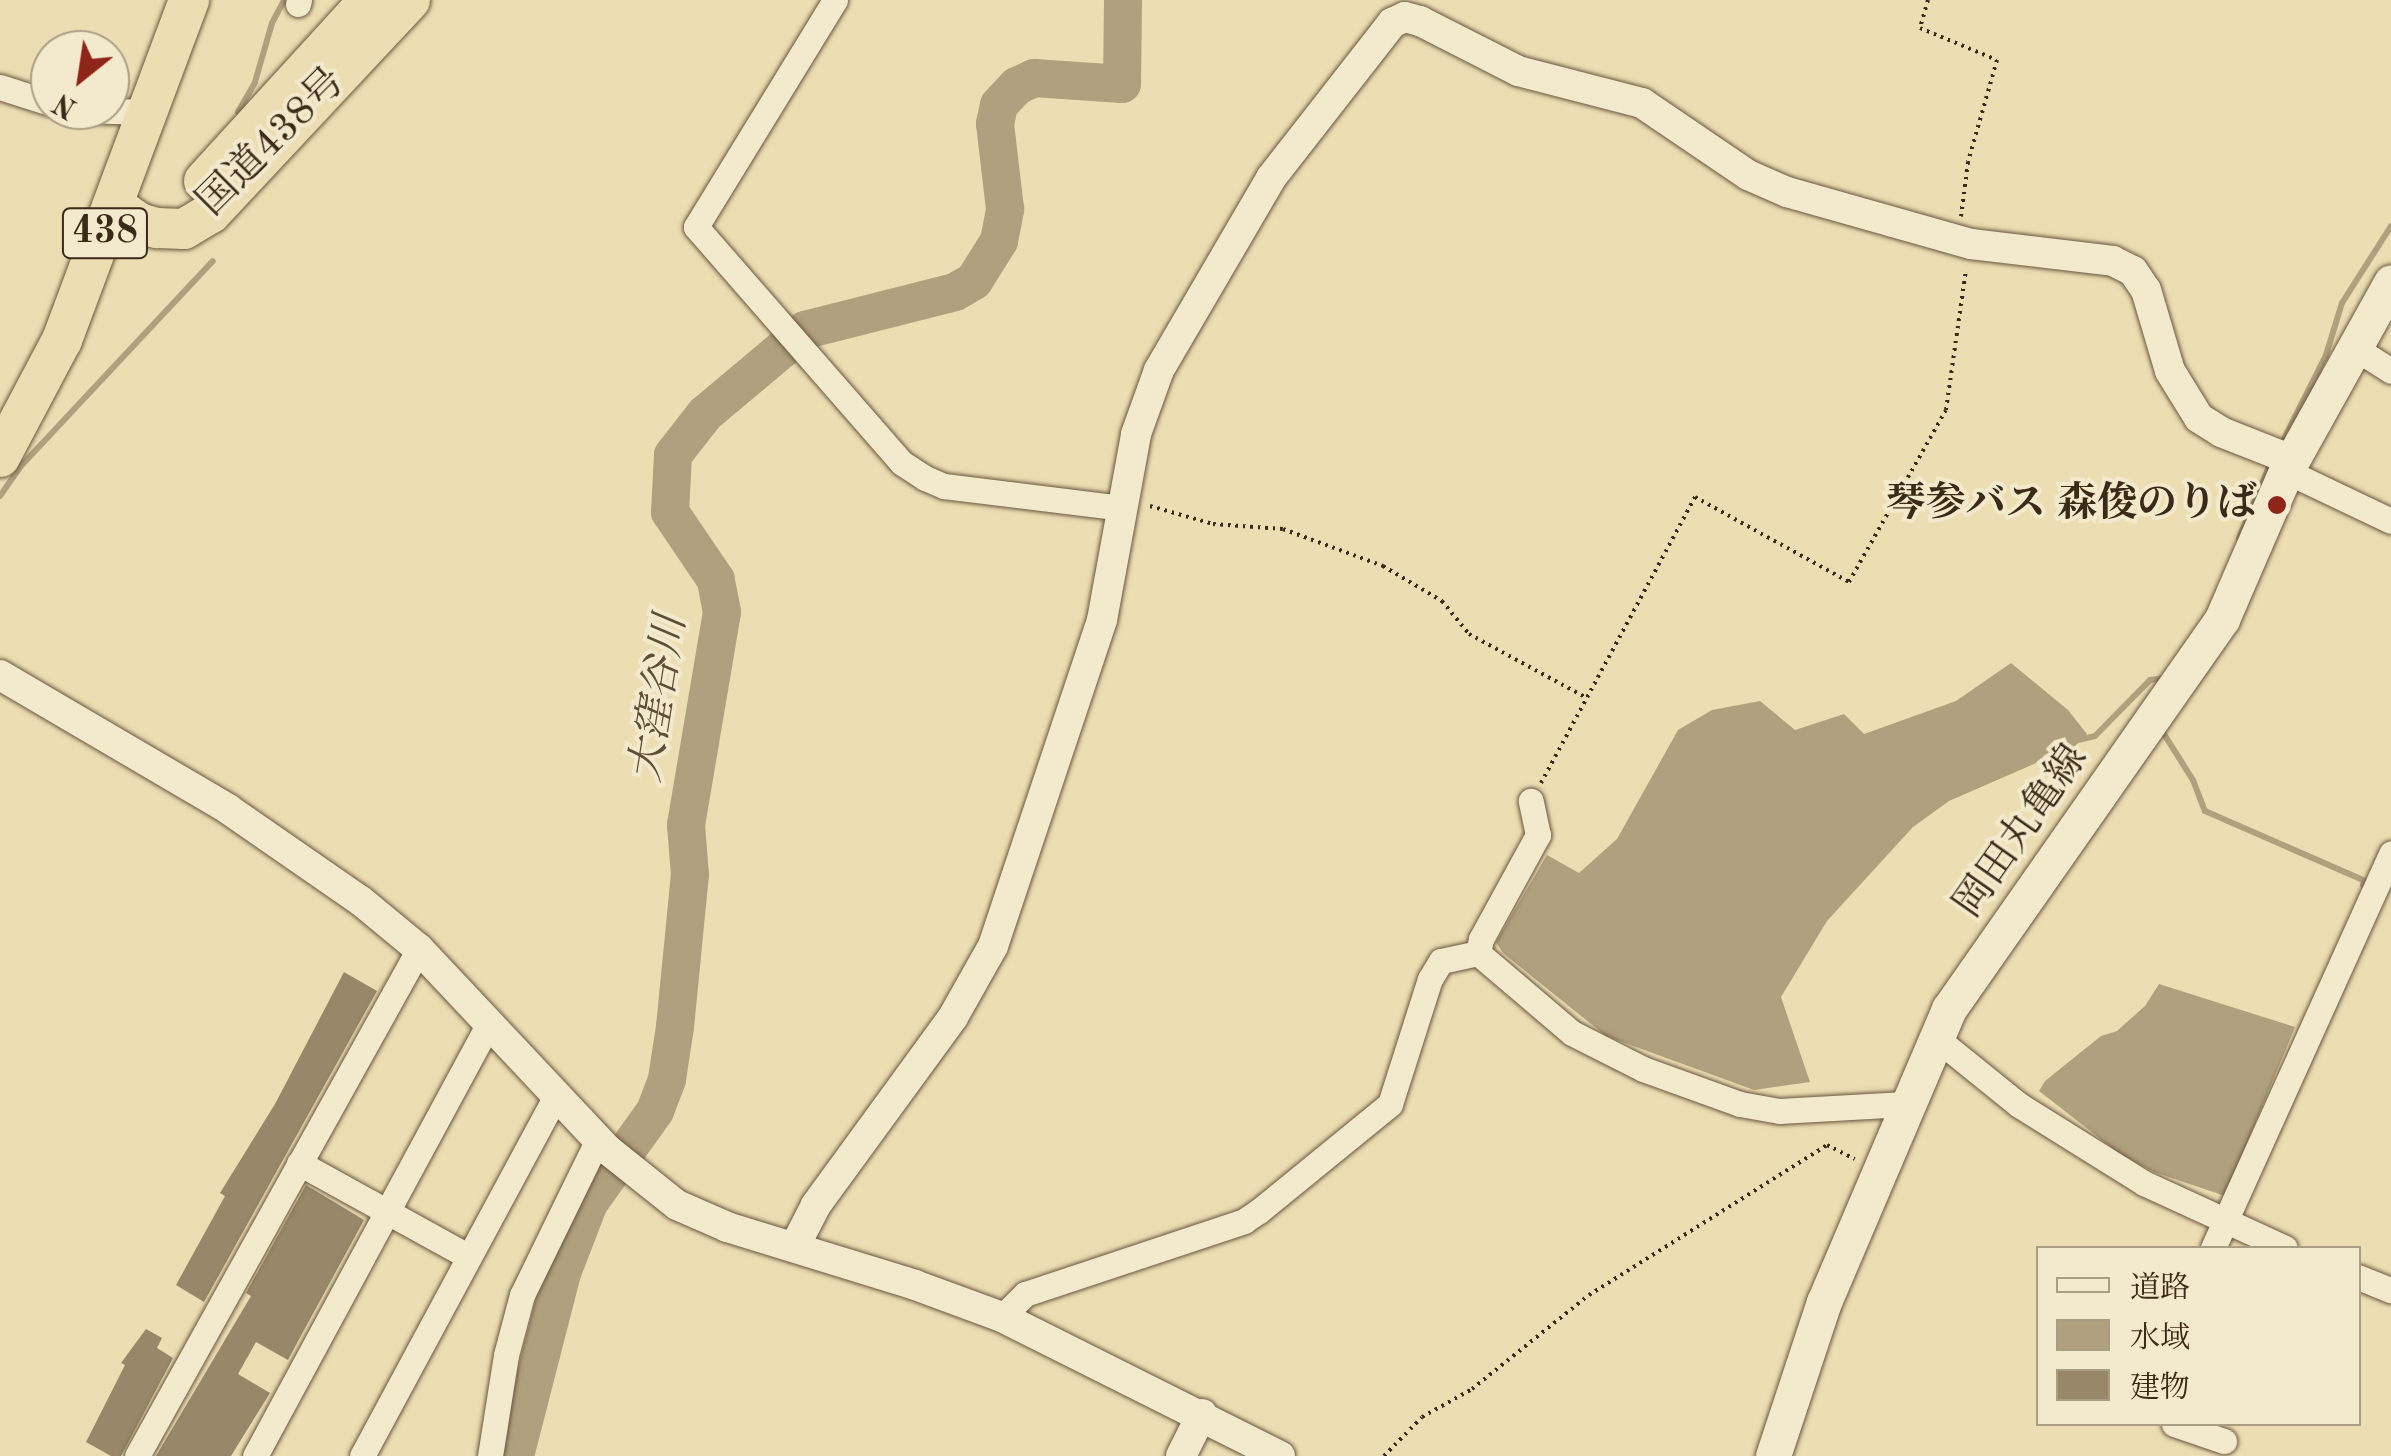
<!DOCTYPE html>
<meta charset="utf-8">
<style>
body{margin:0}
#map{position:relative;width:2391px;height:1456px;overflow:hidden;background:#edddb2;font-family:"Old Standard TT","Noto Serif JP",serif}
div>[style]{position:absolute}
.water>*{inset:0;background:#b1a07e}
.stream>*{height:6px;margin:-3px;padding:0 3px;transform-origin:3px;border-radius:3px;background:#b1a07e}
.river>*{height:38px;margin:-19px;padding:0 19px;transform-origin:19px;border-radius:19px;background:#b1a07e}
.building>*{inset:0;background:#988768}
.path>*{height:4px;margin-top:-2px;transform-origin:0;background:repeating-linear-gradient(90deg,#3c2a18 0 2.5px,transparent 0 7.5px)}
.roads{filter:drop-shadow(0 0 2px #68573e) drop-shadow(0 0 2px #68573e)}
.minor>*{height:25px;margin:-12.5px;padding:0 12.5px;transform-origin:12.5px;border-radius:12.5px;background:#f3e9cd}
.tertiary>*{height:30px;margin:-15px;padding:0 15px;transform-origin:15px;border-radius:15px;background:#f3e9cd}
.secondary>*{height:35px;margin:-17.5px;padding:0 17.5px;transform-origin:17.5px;border-radius:17.5px;background:#f3e9cd}
.trunk>*{height:40px;margin:-20px;padding:0 20px;transform-origin:20px;border-radius:20px;background:#edddb2}
.dots>*{width:28px;height:28px;translate:-50% -50%;box-sizing:border-box;border:5px solid #f3e9cd;border-radius:50%}
span{translate:-50% -50%;white-space:nowrap;text-align:center;line-height:1.15;-webkit-text-stroke:8px #f3e9cd;paint-order:stroke}
.shield-label span{padding:2px 8px;background:#f3e9cd;border:2px solid;border-radius:8px;-webkit-text-stroke-width:0}
.shield-label{font-size:38px;color:#3c2a18;font-weight:700}
.street-label{font-size:40px;color:#3c2a18}
.poi-label{font-size:40px;color:#3c2a18;font-weight:700}
.right{translate:-100% -50%;text-align:right}
.water-label{font-size:42px;color:#5f4d37;font-style:italic}
.legend{position:absolute;left:2036px;top:1246px;width:325px;height:180px;box-sizing:border-box;background:#f3e9cd;border:2px solid #aa9d85;margin:0;padding:12px 18px;list-style:none;font-size:30px;color:#3c2a18}
.legend li{display:flex;align-items:center;gap:20px;height:50px}
.legend b{width:50px;border:2px solid #aa9d85}
.north{position:absolute;left:30px;top:30px;width:100px;height:100px;box-sizing:border-box;background:#f3e9cd;border:2px solid #aa9d85;border-radius:50%;rotate:210deg;font-size:28px;font-weight:700;line-height:40px;text-align:center;color:#3c2a18}
.north::after{content:'';display:block;margin:auto;width:35px;height:45px;background:#8f2418;clip-path:polygon(50% 0,100% 100%,50% 72%,0 100%)}
</style>
<div id="map">
<div class="water">
<div style="clip-path:polygon(2011px 663px,2068px 710px,2087px 734px,2075px 746px,1949px 801px,1913px 827px,1827px 921px,1781px 997px,1810px 1082px,1754px 1090px,1606px 1036px,1503px 953px,1496px 942px,1547px 855px,1579px 873px,1617px 839px,1678px 730px,1712px 710px,1760px 701px,1795px 730px,1844px 714px,1864px 734px,1956px 701px)"></div>
<div style="clip-path:polygon(2159px 984px,2295px 1027px,2225px 1196px,2154px 1172px,2120px 1154px,2039px 1091px,2045px 1081px,2101px 1036px,2117px 1031px,2145px 1006px)"></div>
</div>
<div class="stream">
<div style="left:238px;top:112px;width:34px;rotate:-60deg"></div>
<div style="left:255px;top:82px;width:61px;rotate:-73.9deg"></div>
<div style="left:272px;top:23px;width:26px;rotate:-62deg"></div>
<div style="left:2282px;top:443px;width:98px;rotate:-63.4deg"></div>
<div style="left:2326px;top:355px;width:54px;rotate:-72.9deg"></div>
<div style="left:2342px;top:303px;width:91px;rotate:-57.5deg"></div>
<div style="left:0;top:496px;width:35px;rotate:-55deg"></div>
<div style="left:20px;top:467px;width:282px;rotate:-46.9deg"></div>
<div style="left:2239px;top:538px;width:77px;rotate:-67.1deg"></div>
<div style="left:2162px;top:731px;width:58px;rotate:57.7deg"></div>
<div style="left:2193px;top:780px;width:33px;rotate:69deg"></div>
<div style="left:2205px;top:811px;width:175px;rotate:23.6deg"></div>
<div style="left:2365px;top:881px;width:4px;rotate:117deg"></div>
<div style="left:2078px;top:740px;width:17px;rotate:-13deg"></div>
<div style="left:2095px;top:736px;width:78px;rotate:-45.5deg"></div>
<div style="left:2150px;top:680px;width:16px;rotate:-7deg"></div>
</div>
<div class="river">
<div style="left:515px;top:1456px;width:189px;rotate:-75.6deg"></div>
<div style="left:562px;top:1273px;width:75px;rotate:-68.9deg"></div>
<div style="left:589px;top:1203px;width:113px;rotate:-54.3deg"></div>
<div style="left:655px;top:1111px;width:34px;rotate:-69deg"></div>
<div style="left:667px;top:1079px;width:53px;rotate:-81.3deg"></div>
<div style="left:675px;top:1027px;width:153px;rotate:-84.4deg"></div>
<div style="left:690px;top:875px;width:50px;rotate:-94.6deg"></div>
<div style="left:686px;top:825px;width:216px;rotate:-80.4deg"></div>
<div style="left:722px;top:612px;width:33px;rotate:-101deg"></div>
<div style="left:716px;top:580px;width:82px;rotate:-124.1deg"></div>
<div style="left:670px;top:512px;width:57px;rotate:-87deg"></div>
<div style="left:673px;top:455px;width:52px;rotate:-52deg"></div>
<div style="left:705px;top:414px;width:131px;rotate:-40deg"></div>
<div style="left:805px;top:330px;width:155px;rotate:-14.2deg"></div>
<div style="left:955px;top:292px;width:22px;rotate:-30deg"></div>
<div style="left:974px;top:281px;width:47px;rotate:-58deg"></div>
<div style="left:999px;top:241px;width:33px;rotate:-79deg"></div>
<div style="left:1005px;top:209px;width:86px;rotate:-96.7deg"></div>
<div style="left:995px;top:124px;width:19px;rotate:-78deg"></div>
<div style="left:999px;top:105px;width:26px;rotate:-47deg"></div>
<div style="left:1017px;top:86px;width:19px;rotate:-25deg"></div>
<div style="left:1034px;top:78px;width:88px;rotate:3.9deg"></div>
<div style="left:1122px;top:84px;width:84px;rotate:-89.3deg"></div>
</div>
<div class="building">
<div style="clip-path:polygon(344px 972px,377px 991px,204px 1302px,176px 1285px,225px 1196px,220px 1193px,275px 1104px)"></div>
<div style="clip-path:polygon(306px 1185px,364px 1220px,297px 1343px,288px 1360px,256px 1342px,238px 1374px,270px 1393px,231px 1456px,156px 1456px,251px 1296px,246px 1293px)"></div>
<div style="clip-path:polygon(146px 1329px,162px 1338px,157px 1348px,173px 1358px,121px 1456px,111px 1456px,86px 1442px,125px 1365px,121px 1363px)"></div>
</div>
<div class="path">
<div style="left:1928px;top:0;width:29px;rotate:106deg"></div>
<div style="left:1920px;top:28px;width:83px;rotate:22.6deg"></div>
<div style="left:1997px;top:60px;width:106px;rotate:105.9deg"></div>
<div style="left:1968px;top:162px;width:55px;rotate:97.3deg"></div>
<div style="left:1150px;top:506px;width:66px;rotate:15.9deg"></div>
<div style="left:1213px;top:524px;width:70px;rotate:4.1deg"></div>
<div style="left:1283px;top:529px;width:107px;rotate:20.3deg"></div>
<div style="left:1383px;top:566px;width:69px;rotate:30.7deg"></div>
<div style="left:1442px;top:601px;width:43px;rotate:50.7deg"></div>
<div style="left:1469px;top:634px;width:132px;rotate:28.5deg"></div>
<div style="left:1541px;top:783px;width:325px;rotate:-61.7deg"></div>
<div style="left:1695px;top:497px;width:176px;rotate:28.9deg"></div>
<div style="left:1849px;top:582px;width:197px;rotate:-60.6deg"></div>
<div style="left:1946px;top:410px;width:142px;rotate:-81.9deg"></div>
<div style="left:1384px;top:1456px;width:54px;rotate:-45.7deg"></div>
<div style="left:1422px;top:1417px;width:57px;rotate:-29.2deg"></div>
<div style="left:1472px;top:1389px;width:150px;rotate:-38.8deg"></div>
<div style="left:1589px;top:1295px;width:281px;rotate:-32.2deg"></div>
<div style="left:1827px;top:1145px;width:31px;rotate:27deg"></div>
</div>
<div class="roads">
<div class="minor">
<div style="left:835px;top:0;width:266px;rotate:121.5deg"></div>
<div style="left:696px;top:227px;width:313px;rotate:48.9deg"></div>
<div style="left:902px;top:463px;width:27px;rotate:33deg"></div>
<div style="left:925px;top:478px;width:21px;rotate:23deg"></div>
<div style="left:944px;top:486px;width:181px;rotate:7deg"></div>
<div style="left:298px;top:4px;width:4px;rotate:-76deg"></div>
<div style="left:0;top:87px;width:52px;rotate:17.7deg"></div>
<div style="left:80px;top:110px;width:68px;rotate:1.7deg"></div>
<div style="left:2352px;top:346px;width:46px;rotate:32.7deg"></div>
<div style="left:2286px;top:471px;width:116px;rotate:25.5deg"></div>
<div style="left:1478px;top:953px;width:123px;rotate:40.4deg"></div>
<div style="left:1572px;top:1033px;width:80px;rotate:26.9deg"></div>
<div style="left:1643px;top:1069px;width:103px;rotate:19.8deg"></div>
<div style="left:1740px;top:1104px;width:40px;rotate:10deg"></div>
<div style="left:1779px;top:1111px;width:126px;rotate:-3.2deg"></div>
<div style="left:1478px;top:953px;width:14px;rotate:-78deg"></div>
<div style="left:1481px;top:939px;width:119px;rotate:-61.3deg"></div>
<div style="left:1538px;top:835px;width:35px;rotate:-102deg"></div>
<div style="left:1936px;top:1038px;width:107px;rotate:38.9deg"></div>
<div style="left:2019px;top:1105px;width:147px;rotate:32deg"></div>
<div style="left:2144px;top:1183px;width:155px;rotate:24.7deg"></div>
<div style="left:299px;top:1163px;width:194px;rotate:28.9deg"></div>
<div style="left:2213px;top:1248px;width:433px;rotate:-65.7deg"></div>
<div style="left:2358px;top:1277px;width:35px;rotate:22deg"></div>
<div style="left:1002px;top:1317px;width:33px;rotate:-45deg"></div>
<div style="left:1025px;top:1294px;width:231px;rotate:-18.4deg"></div>
<div style="left:1244px;top:1221px;width:18px;rotate:-34deg"></div>
<div style="left:1259px;top:1211px;width:169px;rotate:-39.2deg"></div>
<div style="left:1390px;top:1104px;width:131px;rotate:-72.3deg"></div>
<div style="left:1430px;top:979px;width:21px;rotate:-59deg"></div>
<div style="left:1441px;top:961px;width:38px;rotate:-12deg"></div>
<div style="left:2174px;top:1424px;width:53px;rotate:18.8deg"></div>
<div style="left:137px;top:1456px;width:580px;rotate:-60.92deg"></div>
<div style="left:255px;top:1456px;width:494px;rotate:-61.6deg"></div>
<div style="left:362px;top:1456px;width:411px;rotate:-61.7deg"></div>
<div style="left:490px;top:1456px;width:102px;rotate:-81deg"></div>
<div style="left:506px;top:1355px;width:62px;rotate:-75.1deg"></div>
<div style="left:522px;top:1295px;width:174px;rotate:-64deg"></div>
</div>
<div class="tertiary">
<div style="left:0;top:675px;width:264px;rotate:30.4deg"></div>
<div style="left:228px;top:809px;width:162px;rotate:34.7deg"></div>
<div style="left:361px;top:901px;width:75px;rotate:39.6deg"></div>
<div style="left:419px;top:949px;width:276px;rotate:46.8deg"></div>
<div style="left:608px;top:1150px;width:88px;rotate:38.6deg"></div>
<div style="left:677px;top:1205px;width:55px;rotate:23.7deg"></div>
<div style="left:727px;top:1227px;width:197px;rotate:17.1deg"></div>
<div style="left:915px;top:1285px;width:93px;rotate:20.2deg"></div>
<div style="left:1002px;top:1317px;width:311px;rotate:26.6deg"></div>
<div style="left:795px;top:1246px;width:46px;rotate:-62.9deg"></div>
<div style="left:816px;top:1205px;width:233px;rotate:-53.9deg"></div>
<div style="left:953px;top:1017px;width:81px;rotate:-60.6deg"></div>
<div style="left:993px;top:946px;width:344px;rotate:-71.5deg"></div>
<div style="left:1102px;top:620px;width:189px;rotate:-79.6deg"></div>
<div style="left:1136px;top:434px;width:68px;rotate:-70.2deg"></div>
<div style="left:1159px;top:370px;width:222px;rotate:-59.7deg"></div>
<div style="left:1271px;top:178px;width:197px;rotate:-52deg"></div>
<div style="left:1392px;top:23px;width:14px;rotate:-25deg"></div>
<div style="left:1405px;top:17px;width:16px;rotate:15deg"></div>
<div style="left:1420px;top:21px;width:110px;rotate:27deg"></div>
<div style="left:1518px;top:71px;width:128px;rotate:14.5deg"></div>
<div style="left:1642px;top:103px;width:128px;rotate:34.2deg"></div>
<div style="left:1748px;top:175px;width:43px;rotate:23.6deg"></div>
<div style="left:1787px;top:192px;width:191px;rotate:15.8deg"></div>
<div style="left:1971px;top:244px;width:143px;rotate:6.8deg"></div>
<div style="left:2113px;top:261px;width:22px;rotate:27deg"></div>
<div style="left:2133px;top:271px;width:23px;rotate:56deg"></div>
<div style="left:2146px;top:290px;width:84px;rotate:73.5deg"></div>
<div style="left:2170px;top:371px;width:55px;rotate:58.3deg"></div>
<div style="left:2199px;top:418px;width:26px;rotate:32deg"></div>
<div style="left:2221px;top:432px;width:76px;rotate:21.5deg"></div>
<div style="left:1181px;top:1456px;width:47px;rotate:-63.4deg"></div>
</div>
<div class="secondary">
<div style="left:1773px;top:1456px;width:162px;rotate:-71.7deg"></div>
<div style="left:1824px;top:1302px;width:319px;rotate:-66.9deg"></div>
<div style="left:1949px;top:1009px;width:476px;rotate:-55deg"></div>
<div style="left:2222px;top:619px;width:161px;rotate:-66.6deg"></div>
<div style="left:2286px;top:471px;width:216px;rotate:-60.9deg"></div>
</div>
<div class="trunk">
<div style="left:204px;top:181px;width:245px;rotate:-47.6deg"></div>
<div style="left:115px;top:206px;width:29px;rotate:35deg"></div>
<div style="left:139px;top:223px;width:19px;rotate:16deg"></div>
<div style="left:157px;top:228px;width:27px;rotate:2deg"></div>
<div style="left:184px;top:229px;width:31px;rotate:-31deg"></div>
<div style="left:211px;top:213px;width:291px;rotate:-46.9deg"></div>
<div style="left:0;top:457px;width:132px;rotate:-62.1deg"></div>
<div style="left:62px;top:340px;width:363px;rotate:-69.5deg"></div>
</div>
</div>
<div class="dots">
<div style="left:2277px;top:505px;background:#8f2418"></div>
</div>
<div class="shield-label">
<span style="left:105px;top:233px">438</span>
</div>
<div class="street-label">
<span style="left:272px;top:143px;rotate:-45deg">国道438号</span>
<span style="left:2022px;top:832px;rotate:-55deg">岡田丸亀線</span>
</div>
<div class="poi-label">
<span class="right" style="left:2257px;top:505px">琴参バス 森俊のりば</span>
</div>
<div class="water-label">
<span style="left:660px;top:699px;rotate:-81deg">大窪谷川</span>
</div>
<ul class="legend">
<li><b style="height:12px;background:#f3e9cd"></b>道路</li>
<li><b style="height:28px;background:#b1a07e"></b>水域</li>
<li><b style="height:28px;background:#988768"></b>建物</li>
</ul>
<div class="north">N</div>
</div>
